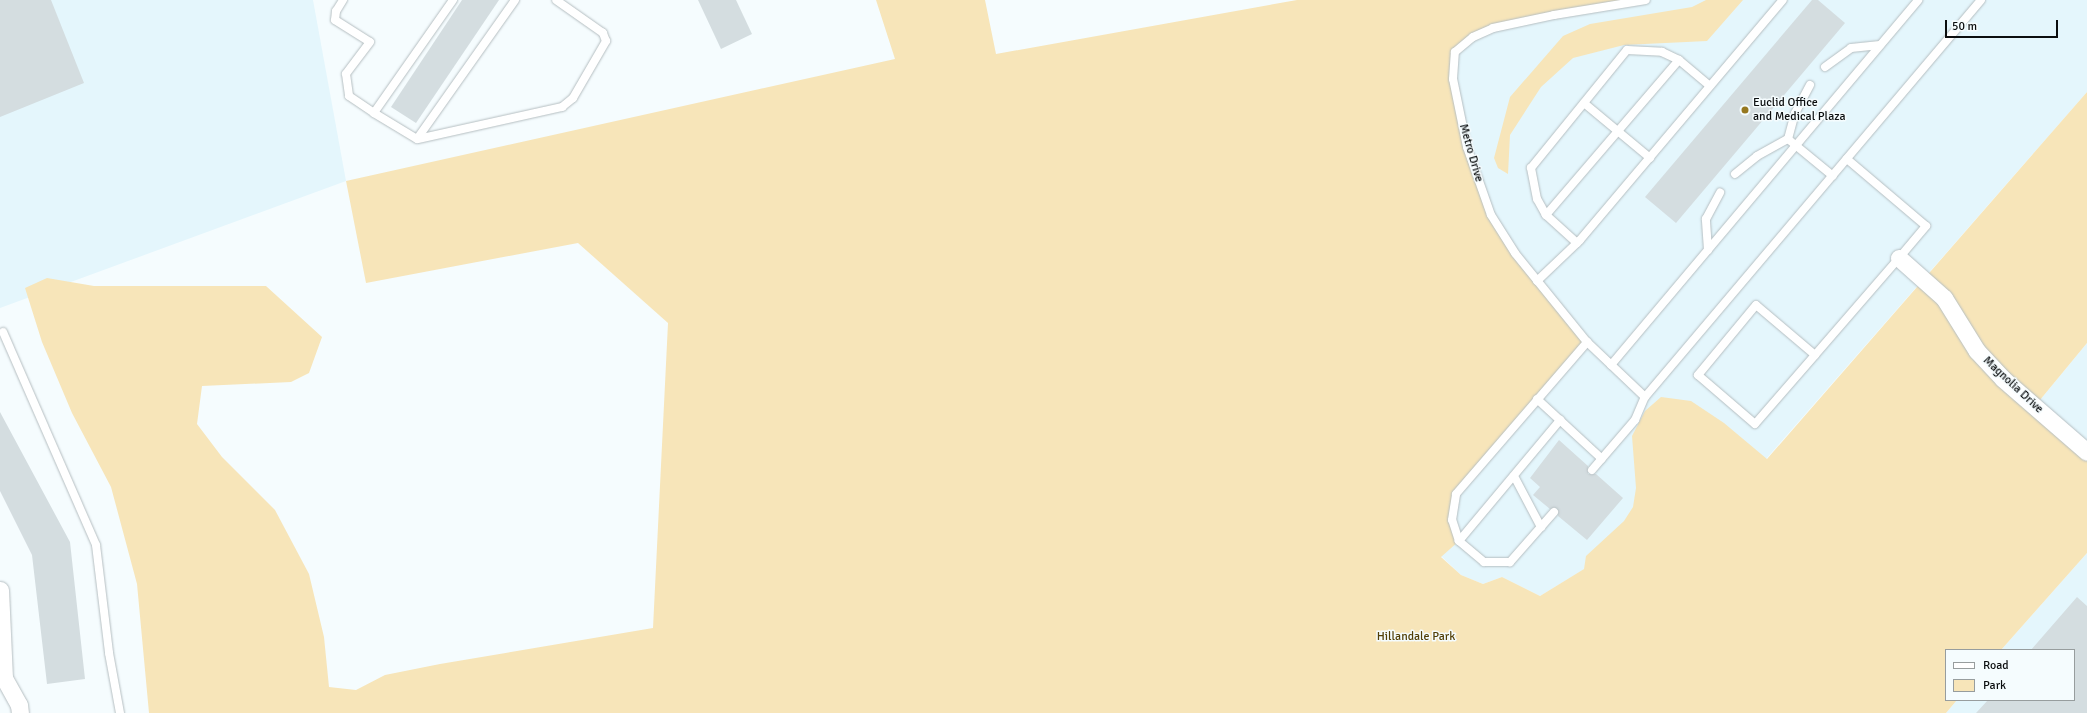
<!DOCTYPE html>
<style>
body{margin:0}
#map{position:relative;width:2087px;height:713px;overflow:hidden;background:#f5fcfe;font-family:Signika,sans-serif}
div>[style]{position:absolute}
.built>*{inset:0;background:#e4f6fc}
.green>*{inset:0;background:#f7e5b9}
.building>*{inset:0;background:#d4dde0}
.roads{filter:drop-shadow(0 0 1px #b5bec1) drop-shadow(0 0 1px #b5bec1)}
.lane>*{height:8px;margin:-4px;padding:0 4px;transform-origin:4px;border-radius:4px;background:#fff}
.street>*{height:17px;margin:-8.5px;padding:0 8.5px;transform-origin:8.5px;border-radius:8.5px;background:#fff}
.dots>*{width:11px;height:11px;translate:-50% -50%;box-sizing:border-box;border:2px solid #f5fcfe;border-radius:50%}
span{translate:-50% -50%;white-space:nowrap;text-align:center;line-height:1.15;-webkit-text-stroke:3px #f5fcfe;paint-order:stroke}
.poi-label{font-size:12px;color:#0b0e0f}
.left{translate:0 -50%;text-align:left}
.street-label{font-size:12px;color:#0b0e0f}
.park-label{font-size:12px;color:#523f06}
.legend{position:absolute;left:1945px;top:649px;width:130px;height:52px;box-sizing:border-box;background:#f5fcfe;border:1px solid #979d9e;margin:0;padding:5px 7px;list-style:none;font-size:12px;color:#0b0e0f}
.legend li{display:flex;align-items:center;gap:8px;height:20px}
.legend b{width:20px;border:1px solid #979d9e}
.scale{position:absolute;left:1945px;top:20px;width:113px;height:18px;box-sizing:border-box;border:2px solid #0b0e0f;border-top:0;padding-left:5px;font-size:12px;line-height:14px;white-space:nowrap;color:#0b0e0f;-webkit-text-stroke:3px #f5fcfe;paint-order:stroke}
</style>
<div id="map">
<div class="built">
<div style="clip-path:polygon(0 0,313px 0,346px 181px,0 308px)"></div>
<div style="clip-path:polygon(1646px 0,2087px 0,2087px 92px,1766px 459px,1540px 596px,1502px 577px,1483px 584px,1461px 575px,1441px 556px,1491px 215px,1467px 147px,1453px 79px,1455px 52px,1493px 28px)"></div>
<div style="clip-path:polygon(2087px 343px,2087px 452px,2035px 406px)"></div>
<div style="clip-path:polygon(2087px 553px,2087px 713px,1946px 713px,1957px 700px,2074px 700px,2074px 650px,2001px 650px)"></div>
</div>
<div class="green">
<div style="clip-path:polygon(876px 0,985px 0,996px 54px,1297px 0,1646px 0,1493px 28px,1455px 52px,1453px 79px,1467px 147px,1491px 215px,1587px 342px,1456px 493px,1452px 519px,1459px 541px,1441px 557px,1461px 575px,1483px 584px,1502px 577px,1540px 596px,1584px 569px,1586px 556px,1624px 521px,1633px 507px,1636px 488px,1632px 436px,1645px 411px,1661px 397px,1691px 401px,1724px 423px,1767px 459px,2087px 92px,2087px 343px,2035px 406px,2087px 452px,2087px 553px,2001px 650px,1946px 650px,1946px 700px,1957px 700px,1946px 713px,149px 713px,137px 584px,111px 487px,72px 413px,42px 342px,25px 288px,47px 278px,94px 286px,266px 286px,322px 337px,309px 373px,291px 382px,202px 386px,197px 424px,222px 457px,275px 510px,309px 574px,324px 637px,329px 687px,356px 690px,385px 675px,440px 664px,653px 628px,668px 323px,578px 243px,366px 283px,346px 181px,895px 59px)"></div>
<div style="clip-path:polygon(1706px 0,1743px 0,1707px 41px,1624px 45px,1573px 58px,1541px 87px,1510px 135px,1508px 174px,1498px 168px,1494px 158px,1510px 97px,1563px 36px,1590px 24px,1692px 7px)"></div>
</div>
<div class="building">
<div style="clip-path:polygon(0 0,51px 0,84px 83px,0 117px)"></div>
<div style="clip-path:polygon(462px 0,499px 0,416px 123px,391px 107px)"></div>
<div style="clip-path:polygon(698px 0,736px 0,752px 34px,721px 49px)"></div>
<div style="clip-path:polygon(1812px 0,1818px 0,1845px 23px,1676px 223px,1645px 197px)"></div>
<div style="clip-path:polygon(0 412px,70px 542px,85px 679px,47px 684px,32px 555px,0 491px)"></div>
<div style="clip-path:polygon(1559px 440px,1588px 466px,1588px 474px,1596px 474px,1623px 498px,1587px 540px,1558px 516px,1557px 508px,1550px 509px,1533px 495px,1540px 487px,1530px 478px)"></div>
<div style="clip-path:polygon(2077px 597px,2087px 606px,2087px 713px,1976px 713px,1988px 700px,2074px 700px,2074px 650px,2031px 650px)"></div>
</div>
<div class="roads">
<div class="lane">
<div style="left:343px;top:0;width:13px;rotate:122deg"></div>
<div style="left:336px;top:11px;width:9px;rotate:96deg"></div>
<div style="left:335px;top:20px;width:41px;rotate:32.2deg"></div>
<div style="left:370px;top:42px;width:40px;rotate:127deg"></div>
<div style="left:346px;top:74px;width:22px;rotate:82deg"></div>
<div style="left:349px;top:96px;width:30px;rotate:34deg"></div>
<div style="left:453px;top:0;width:138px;rotate:125deg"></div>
<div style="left:374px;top:113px;width:50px;rotate:31.2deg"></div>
<div style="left:417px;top:139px;width:170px;rotate:-54.8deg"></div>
<div style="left:1825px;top:67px;width:32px;rotate:-36deg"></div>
<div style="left:1851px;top:48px;width:29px;rotate:-6deg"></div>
<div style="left:1810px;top:85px;width:32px;rotate:118deg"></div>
<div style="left:1795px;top:113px;width:27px;rotate:105deg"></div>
<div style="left:1788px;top:139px;width:58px;rotate:39.4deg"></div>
<div style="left:1584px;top:103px;width:86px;rotate:39.8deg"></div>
<div style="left:418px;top:139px;width:148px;rotate:-12.5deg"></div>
<div style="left:562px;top:107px;width:14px;rotate:-39deg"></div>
<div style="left:573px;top:98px;width:66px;rotate:-59.9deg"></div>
<div style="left:606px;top:41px;width:9px;rotate:-111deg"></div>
<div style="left:603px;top:33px;width:57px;rotate:-144.9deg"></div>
<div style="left:1735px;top:174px;width:28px;rotate:-39deg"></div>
<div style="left:1757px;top:156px;width:35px;rotate:-29deg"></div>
<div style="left:1546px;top:215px;width:204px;rotate:-49.4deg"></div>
<div style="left:1577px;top:243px;width:42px;rotate:-137.9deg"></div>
<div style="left:1546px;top:215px;width:18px;rotate:-119deg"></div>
<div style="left:1537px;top:199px;width:32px;rotate:-101deg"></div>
<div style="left:1531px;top:168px;width:152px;rotate:-50.9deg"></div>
<div style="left:1627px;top:50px;width:35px;rotate:3deg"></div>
<div style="left:1662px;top:52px;width:19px;rotate:25deg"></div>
<div style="left:1679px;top:60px;width:40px;rotate:40deg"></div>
<div style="left:1708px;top:250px;width:31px;rotate:-94deg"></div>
<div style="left:1706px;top:219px;width:30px;rotate:-62deg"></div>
<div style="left:1537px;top:281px;width:59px;rotate:-43.6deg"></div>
<div style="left:1580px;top:240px;width:314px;rotate:-49.8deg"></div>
<div style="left:3px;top:332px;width:232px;rotate:66.4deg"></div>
<div style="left:96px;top:545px;width:109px;rotate:83.1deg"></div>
<div style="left:109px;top:653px;width:61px;rotate:79.6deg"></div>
<div style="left:1815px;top:355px;width:77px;rotate:-139.7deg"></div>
<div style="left:1756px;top:305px;width:91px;rotate:129.6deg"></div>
<div style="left:1698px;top:375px;width:75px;rotate:40.7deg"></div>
<div style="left:1755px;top:424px;width:91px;rotate:-49deg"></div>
<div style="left:1815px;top:355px;width:128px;rotate:-49.1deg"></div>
<div style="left:1899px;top:258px;width:42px;rotate:-49.8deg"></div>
<div style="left:1926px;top:226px;width:104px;rotate:-139.7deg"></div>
<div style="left:1611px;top:365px;width:477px;rotate:-49.9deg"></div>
<div style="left:1645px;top:397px;width:80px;rotate:-136.5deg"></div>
<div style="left:1587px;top:342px;width:114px;rotate:-129deg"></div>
<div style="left:1515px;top:253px;width:45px;rotate:-122.3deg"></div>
<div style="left:1491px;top:215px;width:72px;rotate:-109.4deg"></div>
<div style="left:1467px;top:147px;width:69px;rotate:-101.6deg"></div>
<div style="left:1453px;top:79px;width:27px;rotate:-86deg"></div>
<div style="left:1455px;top:52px;width:23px;rotate:-40deg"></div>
<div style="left:1473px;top:37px;width:22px;rotate:-24deg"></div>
<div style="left:1493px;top:28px;width:62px;rotate:-12deg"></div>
<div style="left:1554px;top:15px;width:93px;rotate:-9.3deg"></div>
<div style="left:1537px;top:399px;width:88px;rotate:42.7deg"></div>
<div style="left:1592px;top:470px;width:66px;rotate:-49.3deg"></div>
<div style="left:1635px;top:420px;width:25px;rotate:-67deg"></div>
<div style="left:1645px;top:397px;width:520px;rotate:-49.76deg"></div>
<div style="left:1514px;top:476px;width:58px;rotate:62.1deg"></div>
<div style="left:1554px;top:512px;width:67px;rotate:131.3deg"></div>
<div style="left:1510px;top:562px;width:26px;rotate:180deg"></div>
<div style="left:1484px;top:562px;width:33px;rotate:-140deg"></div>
<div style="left:1459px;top:541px;width:22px;rotate:-108deg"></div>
<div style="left:1452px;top:520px;width:26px;rotate:-81deg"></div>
<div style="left:1456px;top:494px;width:201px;rotate:-49.2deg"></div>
<div style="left:1459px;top:541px;width:158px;rotate:-50.1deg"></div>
</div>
<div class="street">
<div style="left:1899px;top:258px;width:60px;rotate:41.6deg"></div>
<div style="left:1944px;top:298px;width:62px;rotate:58.1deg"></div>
<div style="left:1977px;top:351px;width:38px;rotate:47deg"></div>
<div style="left:2003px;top:379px;width:111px;rotate:41deg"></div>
<div style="left:0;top:590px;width:88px;rotate:87.4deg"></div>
<div style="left:0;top:677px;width:4px;rotate:14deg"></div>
<div style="left:4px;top:678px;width:31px;rotate:61deg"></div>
<div style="left:19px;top:705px;width:8px;rotate:83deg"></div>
</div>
</div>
<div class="dots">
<div style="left:1745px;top:110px;background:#967820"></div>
</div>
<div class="poi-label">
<span class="left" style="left:1753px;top:110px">Euclid Office<br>and Medical Plaza</span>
</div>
<div class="street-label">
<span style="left:1471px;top:153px;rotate:74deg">Metro Drive</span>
<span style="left:2013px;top:385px;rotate:43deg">Magnolia Drive</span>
</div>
<div class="park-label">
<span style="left:1416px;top:637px">Hillandale Park</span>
</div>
<ul class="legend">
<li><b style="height:5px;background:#fff"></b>Road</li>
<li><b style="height:11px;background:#f7e5b9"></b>Park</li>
</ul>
<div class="scale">50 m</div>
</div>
